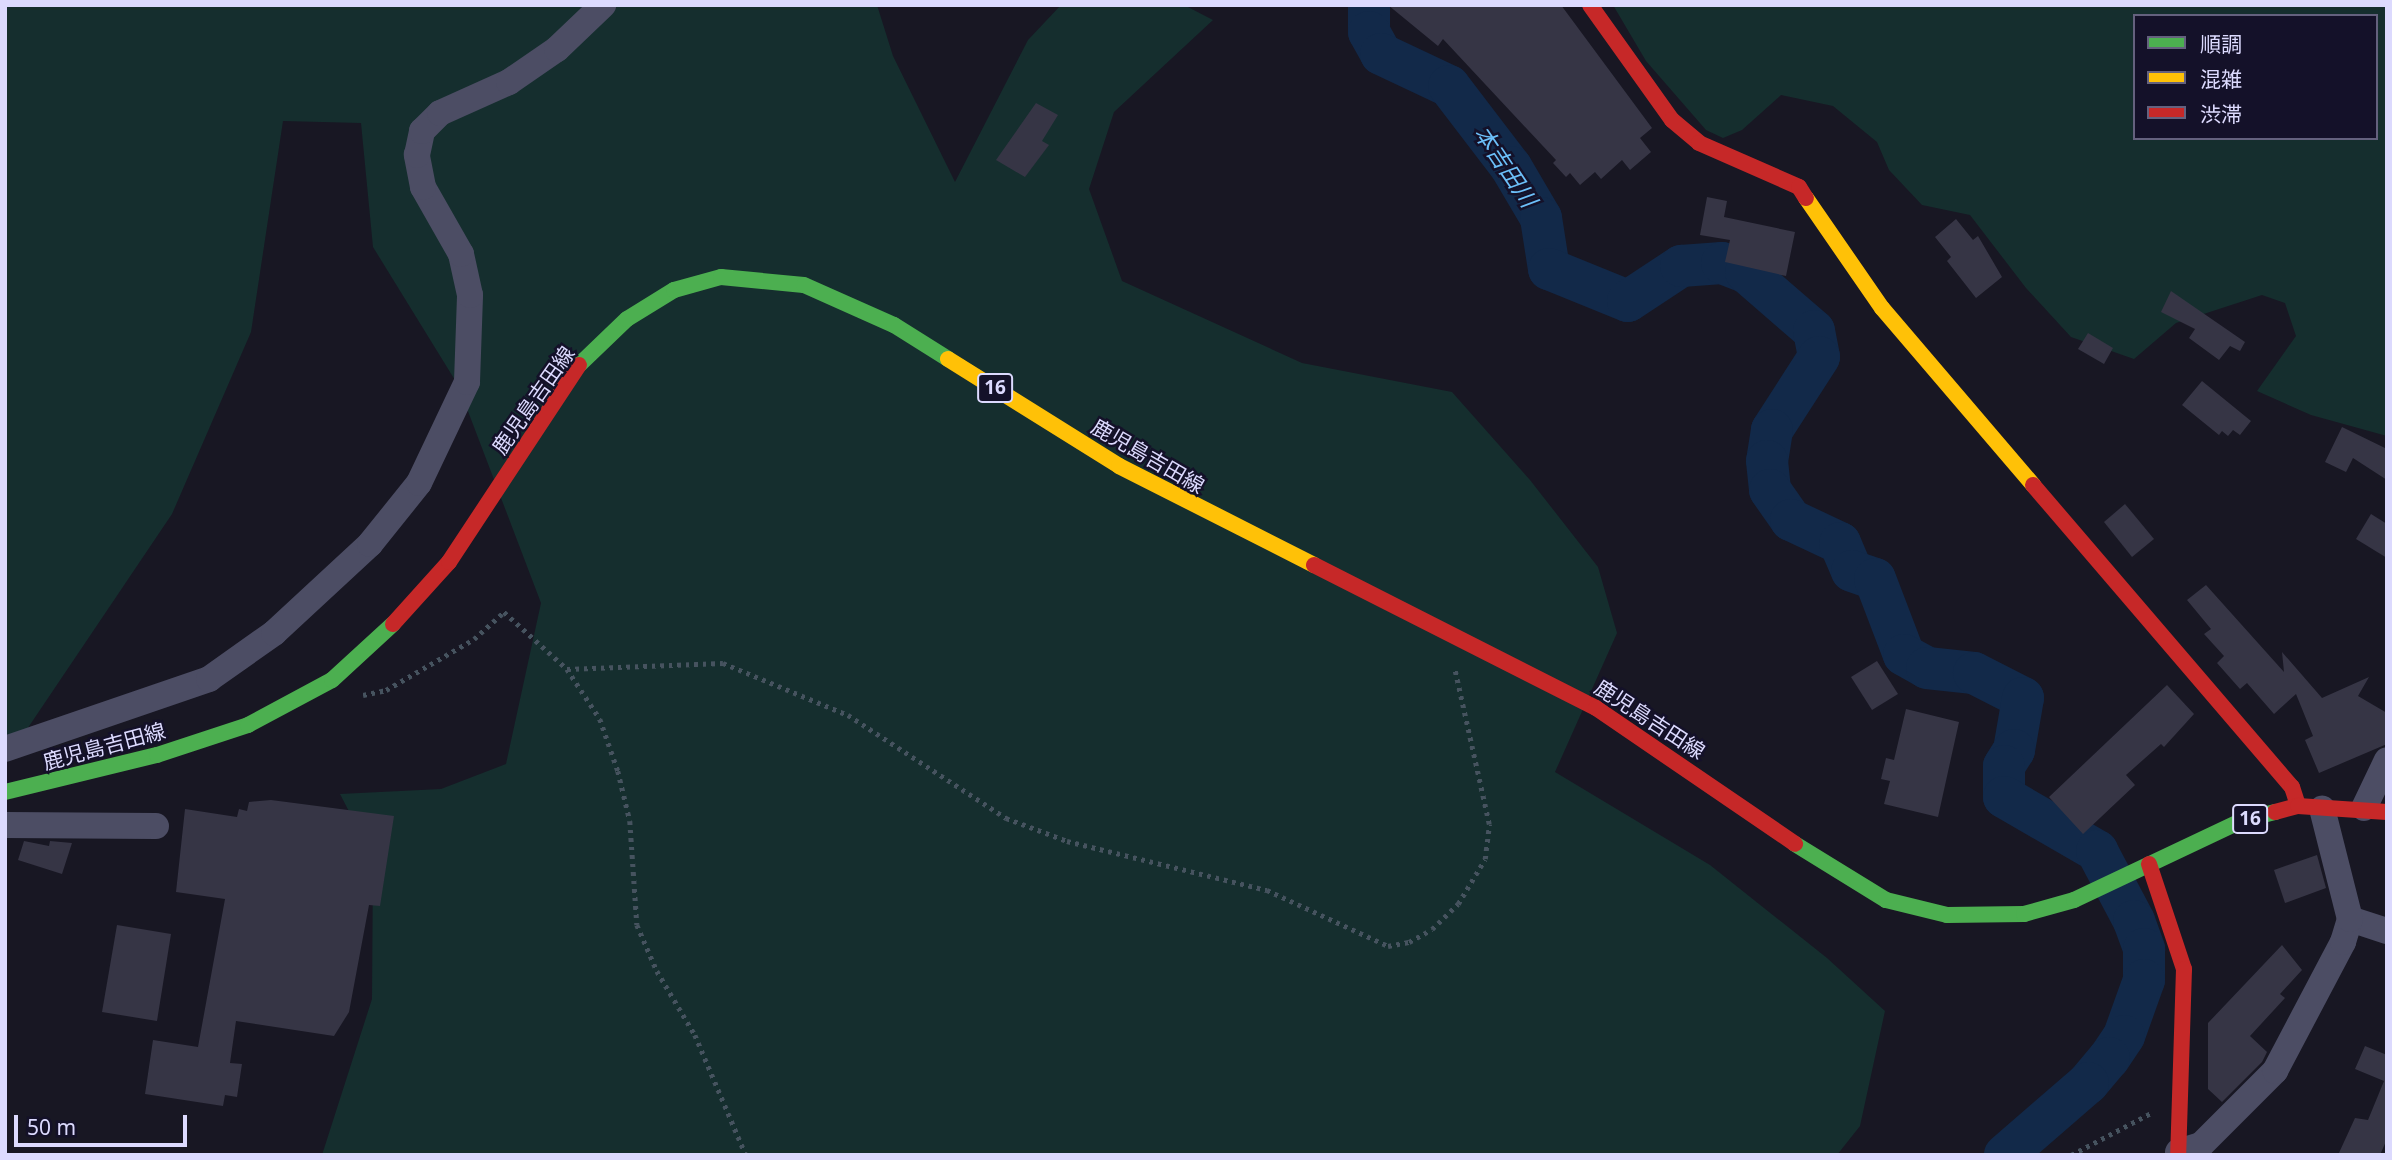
<!DOCTYPE html>
<meta charset="utf-8">
<style>
body{margin:0}
#map{position:relative;width:2392px;height:1160px;overflow:hidden;background:#181723;font-family:"Noto Sans","Noto Sans JP",sans-serif}
div>[style]{position:absolute}
.green>*{inset:0;background:#152e2e}
.river>*{height:42px;margin:-21px;padding:0 21px;transform-origin:21px;border-radius:21px;background:#122949}
.building>*{inset:0;background:#363545}
.path>*{height:4.5px;margin-top:-2.25px;transform-origin:0;background:repeating-linear-gradient(90deg,#46535f 0 3.5px,transparent 0 8.5px)}
.street>*{height:26px;margin:-13px;padding:0 13px;transform-origin:13px;border-radius:13px;background:#4c4d64}
.fast>*{height:16px;margin:-8px;padding:0 8px;transform-origin:8px;border-radius:8px;background:#4caf50}
.slow>*{height:16px;margin:-8px;padding:0 8px;transform-origin:8px;border-radius:8px;background:#ffc107}
.jam>*{height:16px;margin:-8px;padding:0 8px;transform-origin:8px;border-radius:8px;background:#c62828}
span{translate:-50% -50%;white-space:nowrap;text-align:center;line-height:1.15;-webkit-text-stroke:5px #141129;paint-order:stroke}
.shield-label span{padding:2px 5px;background:#141129;border:2px solid;border-radius:5px;-webkit-text-stroke-width:0}
.shield-label{font-size:19px;color:#dcdafe;font-weight:700}
.street-label{font-size:21px;color:#dcdafe}
.water-label{font-size:23px;color:#6cc0fa;font-style:italic}
.frame{position:absolute;inset:0;border:7px solid #dcdafe;pointer-events:none}
.legend{position:absolute;left:2133px;top:14px;width:245px;height:126px;box-sizing:border-box;background:#141129;border:2px solid #64617e;margin:0;padding:9px 12px;list-style:none;font-size:21px;color:#dcdafe}
.legend li{display:flex;align-items:center;gap:14px;height:35px}
.legend b{width:35px;border:2px solid #64617e}
.scale{position:absolute;left:14px;top:1115px;width:173px;height:32px;box-sizing:border-box;border:4px solid #dcdafe;border-top:0;padding-left:9px;font-size:21px;line-height:24px;white-space:nowrap;color:#dcdafe;-webkit-text-stroke:5px #141129;paint-order:stroke}
</style>
<div id="map">
<div class="green">
<div style="clip-path:polygon(5px 5px,877px 5px,893px 56px,955px 182px,1028px 40px,1061px 5px,1184px 5px,1213px 20px,1114px 112px,1089px 189px,1122px 281px,1302px 363px,1452px 392px,1530px 480px,1598px 567px,1617px 633px,1555px 772px,1710px 865px,1827px 958px,1885px 1011px,1860px 1126px,1837px 1155px,322px 1155px,372px 999px,373px 858px,340px 794px,441px 789px,506px 764px,541px 603px,458px 385px,373px 247px,361px 123px,283px 121px,251px 332px,172px 514px,13px 750px,5px 750px)"></div>
<div style="clip-path:polygon(evenodd,1613px 5px,2387px 5px,2387px 436px,2311px 415px,2257px 391px,2296px 336px,2285px 303px,2262px 295px,2176px 323px,2134px 359px,2071px 337px,2026px 288px,1970px 215px,1922px 205px,1889px 170px,1877px 142px,1833px 106px,1781px 95px,1742px 130px,1723px 138px,1706px 130px,1646px 61px,1613px 5px,2135px 16px,2376px 16px,2376px 138px,2135px 138px,2135px 16px)"></div>
</div>
<div class="river">
<div style="left:1369px;top:5px;width:27px;rotate:90deg"></div>
<div style="left:1369px;top:32px;width:25px;rotate:61deg"></div>
<div style="left:1381px;top:54px;width:75px;rotate:25.2deg"></div>
<div style="left:1449px;top:86px;width:102px;rotate:52.6deg"></div>
<div style="left:1511px;top:167px;width:59px;rotate:59.5deg"></div>
<div style="left:1541px;top:218px;width:52px;rotate:81.1deg"></div>
<div style="left:1549px;top:269px;width:85px;rotate:22.1deg"></div>
<div style="left:1628px;top:301px;width:64px;rotate:-33.4deg"></div>
<div style="left:1681px;top:266px;width:41px;rotate:-4.2deg"></div>
<div style="left:1722px;top:263px;width:26px;rotate:21deg"></div>
<div style="left:1746px;top:272px;width:90px;rotate:40.9deg"></div>
<div style="left:1814px;top:331px;width:26px;rotate:79deg"></div>
<div style="left:1819px;top:357px;width:87px;rotate:122.8deg"></div>
<div style="left:1772px;top:430px;width:31px;rotate:99deg"></div>
<div style="left:1767px;top:461px;width:29px;rotate:84deg"></div>
<div style="left:1770px;top:490px;width:37px;rotate:55deg"></div>
<div style="left:1791px;top:520px;width:54px;rotate:25.1deg"></div>
<div style="left:1840px;top:543px;width:30px;rotate:67deg"></div>
<div style="left:1852px;top:571px;width:24px;rotate:19deg"></div>
<div style="left:1875px;top:579px;width:81px;rotate:69.1deg"></div>
<div style="left:1904px;top:655px;width:26px;rotate:29deg"></div>
<div style="left:1927px;top:668px;width:47px;rotate:6.1deg"></div>
<div style="left:1974px;top:673px;width:55px;rotate:27deg"></div>
<div style="left:2023px;top:698px;width:53px;rotate:99.8deg"></div>
<div style="left:2014px;top:750px;width:19px;rotate:122deg"></div>
<div style="left:2004px;top:766px;width:31px;rotate:90deg"></div>
<div style="left:2004px;top:797px;width:108px;rotate:30.1deg"></div>
<div style="left:2097px;top:851px;width:79px;rotate:62.1deg"></div>
<div style="left:2134px;top:921px;width:30px;rotate:70deg"></div>
<div style="left:2144px;top:949px;width:31px;rotate:90deg"></div>
<div style="left:2144px;top:980px;width:59px;rotate:109.7deg"></div>
<div style="left:2124px;top:1036px;width:27px;rotate:124deg"></div>
<div style="left:2109px;top:1058px;width:33px;rotate:130deg"></div>
<div style="left:2088px;top:1083px;width:110px;rotate:139.1deg"></div>
</div>
<div class="building">
<div style="clip-path:polygon(1388px 5px,1561px 5px,1652px 128px,1640px 138px,1651px 152px,1630px 170px,1622px 160px,1601px 179px,1595px 172px,1580px 185px,1570px 173px,1566px 177px,1553px 163px,1556px 160px,1443px 39px,1438px 46px)"></div>
<div style="clip-path:polygon(1036px 103px,1058px 115px,1042px 141px,1049px 145px,1025px 177px,996px 160px)"></div>
<div style="clip-path:polygon(1707px 197px,1727px 201px,1724px 217px,1795px 232px,1786px 276px,1725px 262px,1730px 240px,1700px 235px)"></div>
<div style="clip-path:polygon(1956px 219px,1973px 240px,1978px 236px,2002px 277px,1976px 298px,1947px 261px,1951px 257px,1935px 237px)"></div>
<div style="clip-path:polygon(2171px 291px,2245px 342px,2240px 351px,2230px 346px,2219px 360px,2189px 338px,2195px 329px,2161px 312px)"></div>
<div style="clip-path:polygon(2088px 333px,2113px 348px,2104px 364px,2078px 349px)"></div>
<div style="clip-path:polygon(2202px 381px,2251px 421px,2240px 435px,2233px 430px,2228px 436px,2222px 431px,2219px 435px,2182px 405px)"></div>
<div style="clip-path:polygon(2342px 427px,2387px 449px,2387px 480px,2353px 458px,2346px 472px,2325px 462px)"></div>
<div style="clip-path:polygon(2125px 504px,2154px 539px,2132px 557px,2104px 522px)"></div>
<div style="clip-path:polygon(2371px 514px,2387px 524px,2387px 558px,2356px 539px)"></div>
<div style="clip-path:polygon(2206px 585px,2284px 672px,2282px 652px,2322px 698px,2369px 677px,2358px 696px,2387px 713px,2387px 744px,2319px 773px,2305px 740px,2313px 736px,2296px 694px,2274px 714px,2247px 683px,2240px 689px,2217px 663px,2224px 656px,2204px 634px,2211px 629px,2187px 600px)"></div>
<div style="clip-path:polygon(1877px 661px,1898px 694px,1872px 710px,1851px 677px)"></div>
<div style="clip-path:polygon(2167px 685px,2194px 714px,2164px 747px,2161px 744px,2126px 775px,2135px 785px,2083px 834px,2049px 797px)"></div>
<div style="clip-path:polygon(1906px 709px,1959px 722px,1938px 817px,1884px 804px,1890px 781px,1881px 779px,1886px 758px,1894px 760px)"></div>
<div style="clip-path:polygon(271px 800px,394px 816px,380px 906px,369px 905px,349px 1012px,334px 1036px,236px 1021px,230px 1063px,242px 1064px,237px 1097px,225px 1095px,223px 1106px,145px 1094px,153px 1040px,198px 1047px,225px 899px,176px 892px,185px 809px,237px 817px,239px 809px,247px 811px,249px 802px)"></div>
<div style="clip-path:polygon(24px 841px,49px 846px,50px 841px,72px 843px,62px 874px,18px 860px)"></div>
<div style="clip-path:polygon(2317px 855px,2326px 888px,2285px 903px,2274px 870px)"></div>
<div style="clip-path:polygon(117px 925px,171px 934px,157px 1021px,102px 1012px)"></div>
<div style="clip-path:polygon(2282px 945px,2302px 970px,2280px 994px,2285px 998px,2250px 1036px,2267px 1052px,2262px 1062px,2222px 1102px,2208px 1089px,2208px 1023px)"></div>
<div style="clip-path:polygon(2365px 1046px,2387px 1055px,2387px 1139px,2380px 1155px,2338px 1155px,2355px 1118px,2368px 1120px,2384px 1081px,2355px 1069px)"></div>
</div>
<div class="path">
<div style="left:567px;top:669px;width:156px;rotate:-2.2deg"></div>
<div style="left:723px;top:663px;width:135px;rotate:22.6deg"></div>
<div style="left:848px;top:715px;width:189px;rotate:33.1deg"></div>
<div style="left:1006px;top:818px;width:65px;rotate:20.7deg"></div>
<div style="left:1067px;top:841px;width:206px;rotate:13.8deg"></div>
<div style="left:1267px;top:890px;width:133px;rotate:24.8deg"></div>
<div style="left:1388px;top:946px;width:21px;rotate:-11deg"></div>
<div style="left:1409px;top:942px;width:26px;rotate:-29deg"></div>
<div style="left:1432px;top:929px;width:36px;rotate:-44deg"></div>
<div style="left:1458px;top:904px;width:52px;rotate:-59deg"></div>
<div style="left:1485px;top:859px;width:35px;rotate:-83deg"></div>
<div style="left:1489px;top:824px;width:157px;rotate:-102.5deg"></div>
<div style="left:363px;top:695px;width:24px;rotate:-12deg"></div>
<div style="left:386px;top:690px;width:102px;rotate:-30.1deg"></div>
<div style="left:474px;top:639px;width:40px;rotate:-42deg"></div>
<div style="left:504px;top:612px;width:85px;rotate:42.1deg"></div>
<div style="left:567px;top:669px;width:60px;rotate:56.6deg"></div>
<div style="left:600px;top:719px;width:55px;rotate:70.9deg"></div>
<div style="left:618px;top:771px;width:51px;rotate:76.5deg"></div>
<div style="left:630px;top:821px;width:104px;rotate:86.1deg"></div>
<div style="left:637px;top:925px;width:50px;rotate:66.5deg"></div>
<div style="left:657px;top:971px;width:74px;rotate:59.3deg"></div>
<div style="left:695px;top:1035px;width:130px;rotate:67deg"></div>
<div style="left:2071px;top:1155px;width:90px;rotate:-27.7deg"></div>
</div>
<div class="street">
<div style="left:5px;top:749px;width:216px;rotate:-18.9deg"></div>
<div style="left:209px;top:679px;width:80px;rotate:-35.3deg"></div>
<div style="left:274px;top:633px;width:131px;rotate:-42.8deg"></div>
<div style="left:370px;top:544px;width:78px;rotate:-51.2deg"></div>
<div style="left:419px;top:483px;width:112px;rotate:-64.6deg"></div>
<div style="left:467px;top:382px;width:87px;rotate:-88deg"></div>
<div style="left:470px;top:295px;width:42px;rotate:-102.4deg"></div>
<div style="left:461px;top:254px;width:77px;rotate:-119.6deg"></div>
<div style="left:423px;top:187px;width:33px;rotate:-101deg"></div>
<div style="left:417px;top:155px;width:25px;rotate:-78deg"></div>
<div style="left:422px;top:131px;width:25px;rotate:-45deg"></div>
<div style="left:440px;top:113px;width:76px;rotate:-24.2deg"></div>
<div style="left:509px;top:82px;width:58px;rotate:-34.5deg"></div>
<div style="left:557px;top:49px;width:64px;rotate:-43.7deg"></div>
<div style="left:2364px;top:808px;width:53px;rotate:-64.4deg"></div>
<div style="left:5px;top:825px;width:151px;rotate:0.4deg"></div>
<div style="left:2350px;top:919px;width:39px;rotate:18deg"></div>
<div style="left:2178px;top:1152px;width:24px;rotate:-17deg"></div>
<div style="left:2201px;top:1145px;width:105px;rotate:-45deg"></div>
<div style="left:2275px;top:1071px;width:146px;rotate:-62.2deg"></div>
<div style="left:2343px;top:942px;width:24px;rotate:-73deg"></div>
<div style="left:2350px;top:919px;width:114px;rotate:-104.2deg"></div>
</div>
<div class="fast">
<div style="left:579px;top:365px;width:66px;rotate:-43.8deg"></div>
<div style="left:627px;top:319px;width:55px;rotate:-31.7deg"></div>
<div style="left:674px;top:290px;width:49px;rotate:-15.5deg"></div>
<div style="left:721px;top:277px;width:83px;rotate:5.5deg"></div>
<div style="left:804px;top:285px;width:98px;rotate:24deg"></div>
<div style="left:894px;top:325px;width:64px;rotate:32.2deg"></div>
<div style="left:5px;top:792px;width:156px;rotate:-13.7deg"></div>
<div style="left:157px;top:755px;width:96px;rotate:-18.2deg"></div>
<div style="left:248px;top:725px;width:95px;rotate:-28.2deg"></div>
<div style="left:332px;top:680px;width:83px;rotate:-42.6deg"></div>
<div style="left:1795px;top:844px;width:107px;rotate:31.6deg"></div>
<div style="left:1886px;top:900px;width:63px;rotate:13.8deg"></div>
<div style="left:1947px;top:915px;width:77px;rotate:-0.7deg"></div>
<div style="left:2024px;top:914px;width:52px;rotate:-15.6deg"></div>
<div style="left:2074px;top:900px;width:187px;rotate:-25.3deg"></div>
<div style="left:2243px;top:820px;width:33px;rotate:-14deg"></div>
</div>
<div class="slow">
<div style="left:1806px;top:198px;width:134px;rotate:55.4deg"></div>
<div style="left:1882px;top:308px;width:233px;rotate:49.5deg"></div>
<div style="left:948px;top:359px;width:202px;rotate:32deg"></div>
<div style="left:1119px;top:466px;width:219px;rotate:26.9deg"></div>
</div>
<div class="jam">
<div style="left:1590px;top:5px;width:141px;rotate:54.5deg"></div>
<div style="left:1672px;top:120px;width:35px;rotate:40deg"></div>
<div style="left:1699px;top:143px;width:109px;rotate:23.7deg"></div>
<div style="left:1799px;top:187px;width:13px;rotate:58deg"></div>
<div style="left:2033px;top:485px;width:398px;rotate:49.4deg"></div>
<div style="left:2292px;top:787px;width:20px;rotate:72deg"></div>
<div style="left:1314px;top:565px;width:316px;rotate:26.9deg"></div>
<div style="left:1596px;top:708px;width:241px;rotate:34.3deg"></div>
<div style="left:393px;top:624px;width:84px;rotate:-47.9deg"></div>
<div style="left:449px;top:562px;width:236px;rotate:-56.6deg"></div>
<div style="left:2275px;top:812px;width:24px;rotate:-15deg"></div>
<div style="left:2298px;top:806px;width:89px;rotate:3.9deg"></div>
<div style="left:2149px;top:864px;width:111px;rotate:71.6deg"></div>
<div style="left:2184px;top:969px;width:186px;rotate:91.8deg"></div>
</div>
<div class="shield-label">
<span style="left:995px;top:388px">16</span>
<span style="left:2250px;top:819px">16</span>
</div>
<div class="street-label">
<span style="left:533px;top:400px;rotate:-55deg">鹿児島吉田線</span>
<span style="left:1148px;top:456px;rotate:30deg">鹿児島吉田線</span>
<span style="left:1650px;top:719px;rotate:33deg">鹿児島吉田線</span>
<span style="left:104px;top:746px;rotate:-15deg">鹿児島吉田線</span>
</div>
<div class="water-label">
<span style="left:1506px;top:166px;rotate:56deg">本吉田川</span>
</div>
<div class="frame"></div>
<ul class="legend">
<li><b style="height:9px;background:#4caf50"></b>順調</li>
<li><b style="height:9px;background:#ffc107"></b>混雑</li>
<li><b style="height:9px;background:#c62828"></b>渋滞</li>
</ul>
<div class="scale">50 m</div>
</div>
